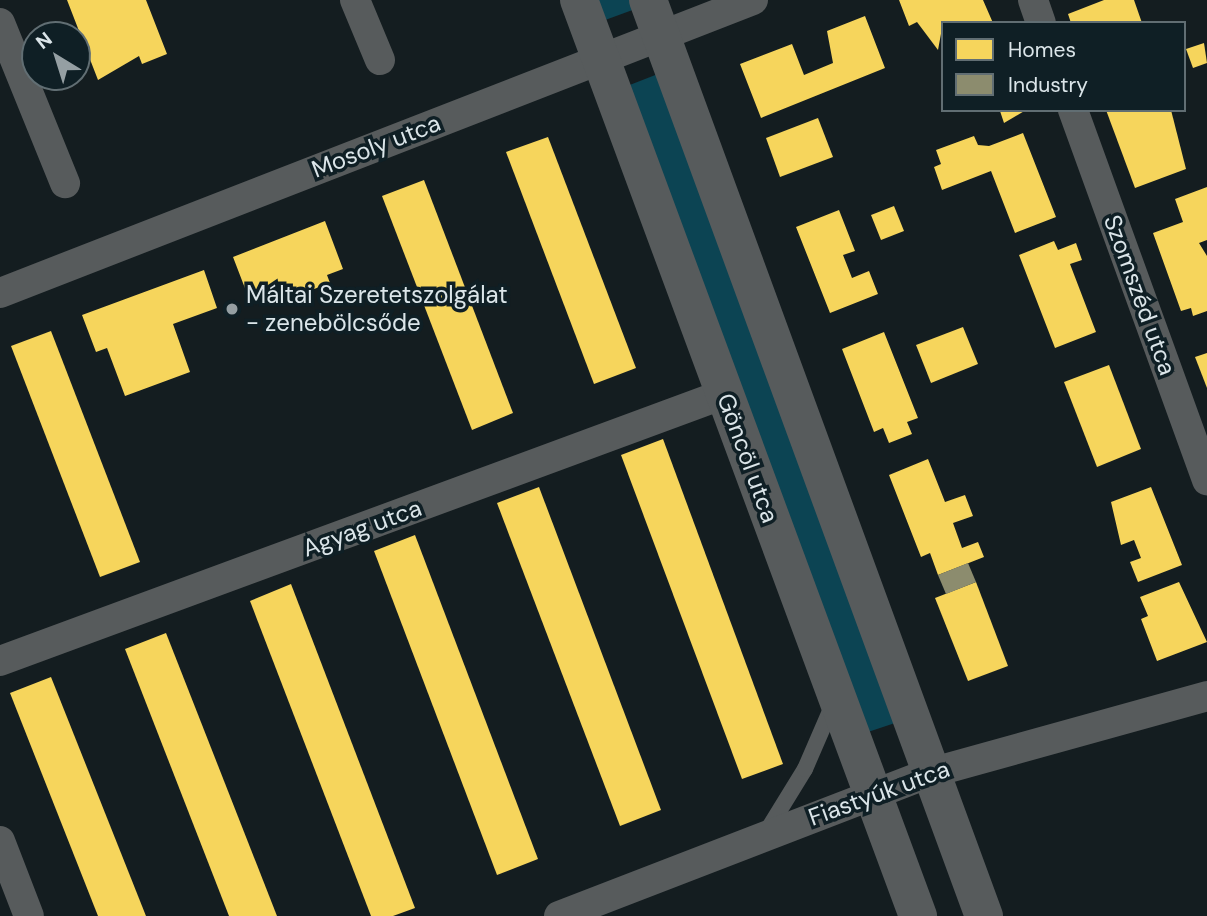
<!DOCTYPE html>
<meta charset="utf-8">
<style>
body{margin:0}
#map{position:relative;width:1207px;height:916px;overflow:hidden;background:#141d20;font-family:"DM Sans",sans-serif}
div>[style]{position:absolute}
.green>*{inset:0;background:#0c4453}
.homes>*{inset:0;background:#f6d55c}
.industry>*{inset:0;background:#8c8c6e}
.service>*{height:16px;margin:-8px;padding:0 8px;transform-origin:8px;border-radius:8px;background:#575b5c}
.minor>*{height:30px;margin:-15px;padding:0 15px;transform-origin:15px;border-radius:15px;background:#575b5c}
.tertiary>*{height:38px;margin:-19px;padding:0 19px;transform-origin:19px;border-radius:19px;background:#575b5c}
.dots>*{width:19px;height:19px;translate:-50% -50%;box-sizing:border-box;border:4px solid #0f1f25;border-radius:50%}
span{translate:-50% -50%;white-space:nowrap;text-align:center;line-height:1.15;-webkit-text-stroke:7px #0f1f25;paint-order:stroke}
.street-label{font-size:24px;color:#dbe5e9}
.poi-label{font-size:24px;color:#dbe5e9}
.left{translate:0 -50%;text-align:left}
.legend{position:absolute;left:941px;top:21px;width:245px;height:91px;box-sizing:border-box;background:#0f1f25;border:2px solid #616e73;margin:0;padding:9px 12px;list-style:none;font-size:21px;color:#dbe5e9}
.legend li{display:flex;align-items:center;gap:14px;height:35px}
.legend b{width:35px;border:2px solid #616e73}
.north{position:absolute;left:21px;top:21px;width:70px;height:70px;box-sizing:border-box;background:#0f1f25;border:2px solid #616e73;border-radius:50%;rotate:322deg;font-size:19px;font-weight:700;line-height:28px;text-align:center;color:#dbe5e9}
.north::after{content:'';display:block;margin:auto;width:24px;height:32px;background:#959fa3;clip-path:polygon(50% 0,100% 100%,50% 72%,0 100%)}
</style>
<div id="map">
<div class="green">
<div style="clip-path:polygon(589px 0,635px 0,638px 8px,597px 23px)"></div>
<div style="clip-path:polygon(663px 72px,901px 721px,868px 732px,622px 88px)"></div>
</div>
<div class="homes">
<div style="clip-path:polygon(67px 0,146px 0,167px 54px,142px 64px,139px 56px,98px 80px)"></div>
<div style="clip-path:polygon(899px 0,983px 0,993px 23px,943px 23px,938px 50px,917px 22px,909px 26px)"></div>
<div style="clip-path:polygon(1104px 0,1134px 0,1142px 23px,1071px 23px,1068px 14px)"></div>
<div style="clip-path:polygon(865px 16px,885px 68px,761px 118px,740px 64px,792px 44px,804px 75px,833px 63px,827px 31px)"></div>
<div style="clip-path:polygon(1204px 43px,1207px 63px,1193px 68px,1186px 49px)"></div>
<div style="clip-path:polygon(1026px 110px,1004px 123px,1000px 111px,1001px 110px)"></div>
<div style="clip-path:polygon(1106px 110px,1171px 110px,1186px 169px,1135px 188px)"></div>
<div style="clip-path:polygon(818px 118px,833px 157px,780px 177px,766px 138px)"></div>
<div style="clip-path:polygon(1023px 133px,1056px 217px,1015px 233px,991px 171px,942px 190px,934px 167px,941px 164px,936px 150px,974px 136px,978px 145px,989px 146px)"></div>
<div style="clip-path:polygon(548px 137px,636px 368px,594px 384px,506px 152px)"></div>
<div style="clip-path:polygon(424px 180px,513px 413px,472px 430px,382px 196px)"></div>
<div style="clip-path:polygon(1207px 187px,1207px 240px,1199px 243px,1207px 256px,1207px 311px,1193px 316px,1191px 308px,1181px 311px,1153px 233px,1183px 222px,1175px 199px)"></div>
<div style="clip-path:polygon(894px 206px,904px 231px,881px 240px,871px 215px)"></div>
<div style="clip-path:polygon(839px 210px,855px 251px,843px 255px,852px 278px,869px 271px,878px 294px,830px 313px,796px 227px)"></div>
<div style="clip-path:polygon(325px 221px,343px 269px,327px 275px,330px 283px,272px 305px,270px 297px,251px 304px,233px 257px)"></div>
<div style="clip-path:polygon(1054px 241px,1058px 250px,1076px 243px,1082px 260px,1070px 264px,1096px 332px,1055px 348px,1019px 255px)"></div>
<div style="clip-path:polygon(204px 270px,217px 308px,173px 324px,190px 372px,125px 396px,107px 348px,96px 352px,82px 315px)"></div>
<div style="clip-path:polygon(963px 327px,978px 364px,931px 383px,916px 345px)"></div>
<div style="clip-path:polygon(51px 331px,140px 562px,100px 577px,11px 346px)"></div>
<div style="clip-path:polygon(884px 332px,918px 418px,907px 422px,912px 434px,889px 443px,883px 428px,874px 432px,842px 349px)"></div>
<div style="clip-path:polygon(1207px 353px,1207px 388px,1195px 357px)"></div>
<div style="clip-path:polygon(1109px 365px,1141px 449px,1097px 467px,1064px 382px)"></div>
<div style="clip-path:polygon(663px 439px,783px 764px,742px 779px,621px 455px)"></div>
<div style="clip-path:polygon(928px 459px,945px 502px,965px 495px,973px 516px,953px 523px,962px 548px,978px 542px,984px 557px,938px 575px,930px 553px,921px 557px,889px 475px)"></div>
<div style="clip-path:polygon(539px 487px,661px 810px,620px 826px,497px 503px)"></div>
<div style="clip-path:polygon(1151px 487px,1182px 565px,1138px 582px,1130px 562px,1141px 558px,1134px 540px,1121px 545px,1111px 502px)"></div>
<div style="clip-path:polygon(415px 535px,538px 859px,497px 875px,374px 551px)"></div>
<div style="clip-path:polygon(976px 582px,1008px 666px,968px 681px,935px 598px)"></div>
<div style="clip-path:polygon(1179px 582px,1207px 642px,1157px 661px,1141px 619px,1148px 616px,1140px 597px)"></div>
<div style="clip-path:polygon(291px 584px,415px 908px,393px 916px,371px 916px,250px 601px)"></div>
<div style="clip-path:polygon(166px 633px,277px 916px,229px 916px,125px 649px)"></div>
<div style="clip-path:polygon(51px 677px,146px 916px,98px 916px,10px 693px)"></div>
</div>
<div class="industry">
<div style="clip-path:polygon(968px 563px,976px 582px,946px 594px,938px 575px)"></div>
</div>
<div class="service">
<div style="left:765px;top:834px;width:76px;rotate:-58.4deg"></div>
<div style="left:805px;top:769px;width:73px;rotate:-66.6deg"></div>
</div>
<div class="minor">
<div style="left:355px;top:0;width:65px;rotate:67.4deg"></div>
<div style="left:1033px;top:0;width:24px;rotate:71deg"></div>
<div style="left:0;top:23px;width:173px;rotate:67.9deg"></div>
<div style="left:1073px;top:110px;width:394px;rotate:70.1deg"></div>
<div style="left:0;top:293px;width:808px;rotate:-21.26deg"></div>
<div style="left:0;top:661px;width:772px;rotate:-20.24deg"></div>
<div style="left:0;top:841px;width:80px;rotate:68.9deg"></div>
<div style="left:559px;top:916px;width:398px;rotate:-21.1deg"></div>
<div style="left:930px;top:773px;width:288px;rotate:-15.5deg"></div>
</div>
<div class="tertiary">
<div style="left:579px;top:0;width:977px;rotate:69.69deg"></div>
<div style="left:648px;top:0;width:976px;rotate:69.86deg"></div>
</div>
<div class="dots">
<div style="left:232px;top:309px;background:#959fa3"></div>
</div>
<div class="street-label">
<span style="left:376px;top:146px;rotate:-21deg">Mosoly utca</span>
<span style="left:1140px;top:295px;rotate:70deg">Szomszéd utca</span>
<span style="left:748px;top:458px;rotate:70deg">Göncöl utca</span>
<span style="left:362px;top:528px;rotate:-20deg">Agyag utca</span>
<span style="left:879px;top:793px;rotate:-20deg">Fiastyúk utca</span>
</div>
<div class="poi-label">
<span class="left" style="left:246px;top:309px">Máltai Szeretetszolgálat<br>- zenebölcsőde</span>
</div>
<ul class="legend">
<li><b style="height:19px;background:#f6d55c"></b>Homes</li>
<li><b style="height:19px;background:#8c8c6e"></b>Industry</li>
</ul>
<div class="north">N</div>
</div>
